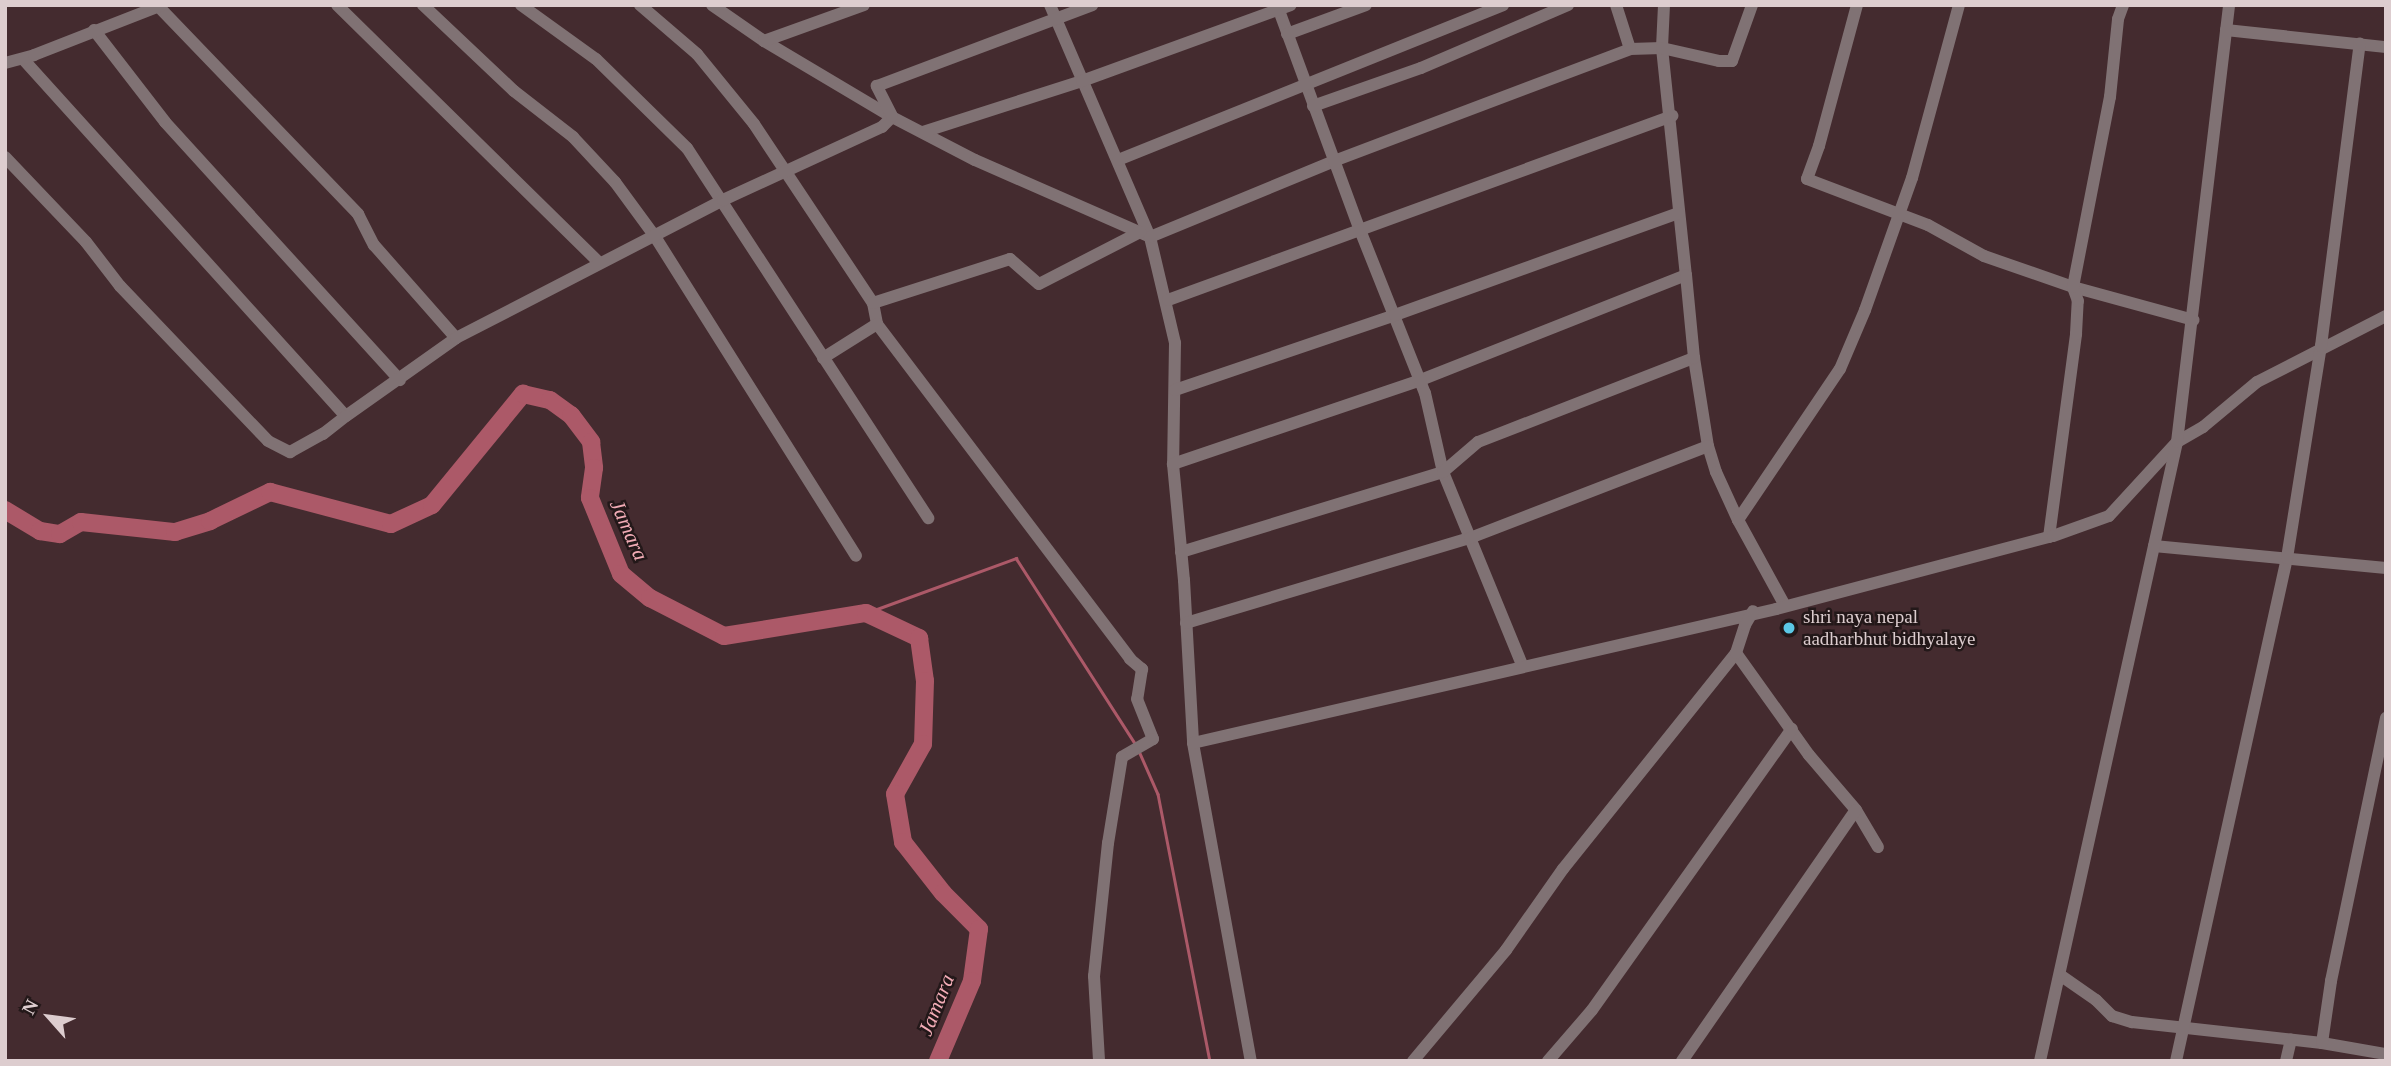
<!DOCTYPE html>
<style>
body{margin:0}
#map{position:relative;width:2391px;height:1066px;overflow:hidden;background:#442b2f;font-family:Georgia,serif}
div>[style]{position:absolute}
.stream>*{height:2.5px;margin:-1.25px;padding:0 1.25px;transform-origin:1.25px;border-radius:1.25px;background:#ac5968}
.river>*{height:18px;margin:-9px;padding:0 9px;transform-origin:9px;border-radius:9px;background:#ac5968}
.street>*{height:12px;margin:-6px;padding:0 6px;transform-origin:6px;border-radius:6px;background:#807274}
.dots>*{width:19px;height:19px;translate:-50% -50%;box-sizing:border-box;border:4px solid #231819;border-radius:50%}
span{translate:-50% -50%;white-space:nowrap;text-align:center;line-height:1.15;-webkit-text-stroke:5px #231819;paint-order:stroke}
.poi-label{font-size:19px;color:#ddcdcf}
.left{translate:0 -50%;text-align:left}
.water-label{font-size:21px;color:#f2acb6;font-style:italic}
.frame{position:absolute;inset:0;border:7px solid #ddcdcf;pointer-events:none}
.north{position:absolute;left:14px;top:982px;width:70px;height:70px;-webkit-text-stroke:5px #231819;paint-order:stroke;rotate:298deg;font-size:19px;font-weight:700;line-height:28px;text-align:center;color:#ddcdcf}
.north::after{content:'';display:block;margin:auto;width:24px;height:32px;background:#ddcdcf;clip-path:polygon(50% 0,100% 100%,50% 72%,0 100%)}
</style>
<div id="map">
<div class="stream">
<div style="left:866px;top:613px;width:160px;rotate:-20.1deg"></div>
<div style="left:1016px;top:558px;width:222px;rotate:57.3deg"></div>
<div style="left:1139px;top:751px;width:47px;rotate:66.2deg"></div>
<div style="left:1158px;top:794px;width:272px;rotate:79deg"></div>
</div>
<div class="river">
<div style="left:5px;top:510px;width:41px;rotate:31deg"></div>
<div style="left:40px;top:531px;width:20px;rotate:9deg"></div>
<div style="left:60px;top:534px;width:24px;rotate:-30deg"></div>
<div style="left:81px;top:522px;width:95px;rotate:6.1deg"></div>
<div style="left:175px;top:532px;width:37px;rotate:-17deg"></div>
<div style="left:210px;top:521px;width:67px;rotate:-25.8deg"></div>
<div style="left:270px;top:492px;width:125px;rotate:14.8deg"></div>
<div style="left:391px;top:524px;width:45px;rotate:-24.9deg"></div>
<div style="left:432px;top:505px;width:144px;rotate:-50.7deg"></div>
<div style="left:523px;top:394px;width:28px;rotate:13deg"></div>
<div style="left:550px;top:400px;width:26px;rotate:36deg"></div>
<div style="left:571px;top:415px;width:34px;rotate:53deg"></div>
<div style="left:591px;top:442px;width:26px;rotate:83deg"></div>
<div style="left:594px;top:468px;width:30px;rotate:98deg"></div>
<div style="left:590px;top:498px;width:82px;rotate:67.8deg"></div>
<div style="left:621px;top:574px;width:38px;rotate:40deg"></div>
<div style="left:650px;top:598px;width:83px;rotate:27.2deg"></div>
<div style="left:724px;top:636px;width:144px;rotate:-9.2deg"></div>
<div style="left:866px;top:613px;width:59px;rotate:25.3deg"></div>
<div style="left:919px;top:638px;width:43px;rotate:82.1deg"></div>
<div style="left:925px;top:681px;width:63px;rotate:91.8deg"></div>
<div style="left:923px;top:744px;width:57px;rotate:119.2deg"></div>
<div style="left:895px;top:794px;width:49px;rotate:80.5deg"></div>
<div style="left:903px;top:842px;width:65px;rotate:51.9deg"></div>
<div style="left:943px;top:893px;width:51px;rotate:45deg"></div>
<div style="left:979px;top:929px;width:52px;rotate:97.7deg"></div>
<div style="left:972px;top:981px;width:87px;rotate:113deg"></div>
</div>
<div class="street">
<div style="left:337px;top:5px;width:368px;rotate:44.5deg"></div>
<div style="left:423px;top:5px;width:125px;rotate:43.4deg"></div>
<div style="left:514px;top:91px;width:75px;rotate:37.9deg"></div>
<div style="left:573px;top:137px;width:62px;rotate:47deg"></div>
<div style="left:615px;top:182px;width:66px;rotate:53.7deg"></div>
<div style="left:654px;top:235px;width:379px;rotate:57.8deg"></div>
<div style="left:521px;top:5px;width:92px;rotate:35.8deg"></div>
<div style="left:596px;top:59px;width:127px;rotate:44.4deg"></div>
<div style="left:687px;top:148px;width:442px;rotate:56.9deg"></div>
<div style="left:640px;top:5px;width:75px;rotate:40.7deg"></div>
<div style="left:697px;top:54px;width:90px;rotate:50.8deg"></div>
<div style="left:754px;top:124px;width:215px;rotate:56.4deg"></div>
<div style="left:873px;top:303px;width:21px;rotate:79deg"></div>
<div style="left:877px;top:324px;width:420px;rotate:52.9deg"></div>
<div style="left:1130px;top:659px;width:16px;rotate:40deg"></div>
<div style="left:1142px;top:669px;width:30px;rotate:99deg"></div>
<div style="left:1137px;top:699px;width:43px;rotate:68.2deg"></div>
<div style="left:1153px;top:739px;width:36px;rotate:150deg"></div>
<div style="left:1122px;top:757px;width:87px;rotate:99.2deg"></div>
<div style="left:1108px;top:843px;width:134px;rotate:96deg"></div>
<div style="left:1094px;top:976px;width:85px;rotate:86.6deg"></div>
<div style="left:712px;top:5px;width:63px;rotate:34.7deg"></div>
<div style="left:764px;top:41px;width:149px;rotate:30.7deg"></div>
<div style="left:892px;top:117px;width:93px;rotate:27.4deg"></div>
<div style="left:975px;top:160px;width:191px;rotate:23.7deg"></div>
<div style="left:1150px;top:237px;width:109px;rotate:76.7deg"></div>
<div style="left:1175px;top:343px;width:121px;rotate:90.9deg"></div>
<div style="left:1173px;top:464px;width:117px;rotate:84.6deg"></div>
<div style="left:1184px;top:580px;width:163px;rotate:86.8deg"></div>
<div style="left:1193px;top:743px;width:323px;rotate:79.7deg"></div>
<div style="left:1050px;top:5px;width:253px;rotate:66.7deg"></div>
<div style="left:1150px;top:237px;width:199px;rotate:-22.4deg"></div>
<div style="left:1334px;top:161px;width:316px;rotate:-20.7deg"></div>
<div style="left:1630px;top:49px;width:32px;rotate:-2deg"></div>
<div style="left:1662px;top:48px;width:228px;rotate:84deg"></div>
<div style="left:1686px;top:275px;width:285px;rotate:158.4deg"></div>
<div style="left:1421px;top:380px;width:262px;rotate:161.3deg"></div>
<div style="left:1277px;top:5px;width:240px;rotate:69.8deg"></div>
<div style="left:1360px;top:230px;width:175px;rotate:68.3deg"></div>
<div style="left:1425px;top:393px;width:81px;rotate:77.2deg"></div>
<div style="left:1443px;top:472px;width:209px;rotate:67.7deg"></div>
<div style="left:1616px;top:5px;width:46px;rotate:72.3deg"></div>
<div style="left:1664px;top:5px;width:43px;rotate:92.7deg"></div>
<div style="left:1662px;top:48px;width:58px;rotate:12.8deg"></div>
<div style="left:1719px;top:61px;width:13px"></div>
<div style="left:1732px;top:61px;width:59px;rotate:-70.3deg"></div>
<div style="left:1857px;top:5px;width:146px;rotate:105.1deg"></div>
<div style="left:1819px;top:146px;width:35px;rotate:110deg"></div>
<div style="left:1807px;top:179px;width:129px;rotate:20.8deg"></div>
<div style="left:1928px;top:225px;width:64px;rotate:29deg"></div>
<div style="left:1984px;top:256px;width:94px;rotate:19.2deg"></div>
<div style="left:2073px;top:287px;width:125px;rotate:15.3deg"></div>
<div style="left:158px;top:6px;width:289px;rotate:46.1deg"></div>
<div style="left:358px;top:214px;width:35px;rotate:63deg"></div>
<div style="left:374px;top:245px;width:124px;rotate:48.6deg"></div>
<div style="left:94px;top:30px;width:116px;rotate:52.3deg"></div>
<div style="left:165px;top:122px;width:349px;rotate:47.7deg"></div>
<div style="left:2226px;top:30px;width:161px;rotate:6.1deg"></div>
<div style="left:1287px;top:34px;width:84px;rotate:-20.2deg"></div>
<div style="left:764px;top:41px;width:106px;rotate:-19.8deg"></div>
<div style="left:23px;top:59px;width:481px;rotate:47.9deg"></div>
<div style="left:346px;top:416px;width:135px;rotate:-35.3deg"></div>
<div style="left:456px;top:338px;width:301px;rotate:-27.3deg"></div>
<div style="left:723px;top:200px;width:175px;rotate:-24.7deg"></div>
<div style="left:882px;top:127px;width:14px;rotate:-45deg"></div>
<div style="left:5px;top:63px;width:30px;rotate:-15deg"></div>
<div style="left:34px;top:55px;width:137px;rotate:-21.3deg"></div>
<div style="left:1313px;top:106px;width:114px;rotate:-19.4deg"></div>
<div style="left:1421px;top:68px;width:160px;rotate:-23.2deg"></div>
<div style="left:892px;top:116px;width:34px;rotate:-117deg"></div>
<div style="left:877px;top:86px;width:230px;rotate:-20.6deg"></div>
<div style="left:923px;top:132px;width:167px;rotate:-17.8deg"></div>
<div style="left:1082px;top:81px;width:222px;rotate:-20deg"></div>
<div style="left:5px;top:157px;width:117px;rotate:46.4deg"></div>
<div style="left:86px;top:242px;width:56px;rotate:52.3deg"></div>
<div style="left:120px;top:286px;width:214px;rotate:46.3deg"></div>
<div style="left:268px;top:441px;width:25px;rotate:27deg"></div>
<div style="left:290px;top:452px;width:38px;rotate:-29deg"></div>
<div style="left:323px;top:434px;width:29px;rotate:-38deg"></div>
<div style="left:1118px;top:160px;width:415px;rotate:-21.9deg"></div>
<div style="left:1168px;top:300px;width:537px;rotate:-20.06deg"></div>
<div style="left:873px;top:303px;width:144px;rotate:-17.8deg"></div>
<div style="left:1010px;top:259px;width:38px;rotate:41deg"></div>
<div style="left:1039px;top:284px;width:114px;rotate:-27.2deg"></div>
<div style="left:823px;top:358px;width:64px;rotate:-32.2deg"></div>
<div style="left:1694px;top:358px;width:89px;rotate:81deg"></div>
<div style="left:1708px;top:446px;width:27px;rotate:73deg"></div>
<div style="left:1716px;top:472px;width:53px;rotate:65.4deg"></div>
<div style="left:1738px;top:520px;width:98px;rotate:61.3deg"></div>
<div style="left:1175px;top:390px;width:232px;rotate:-18.8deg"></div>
<div style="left:1395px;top:315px;width:301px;rotate:-19.8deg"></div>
<div style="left:1738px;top:520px;width:182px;rotate:-56deg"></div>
<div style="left:1840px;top:369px;width:64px;rotate:-67deg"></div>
<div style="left:1865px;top:310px;width:140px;rotate:-70.4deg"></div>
<div style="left:1912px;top:178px;width:179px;rotate:-74.8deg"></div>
<div style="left:2049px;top:537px;width:205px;rotate:-82.4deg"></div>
<div style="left:2076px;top:334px;width:33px;rotate:-87deg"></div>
<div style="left:2078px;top:301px;width:15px;rotate:-110deg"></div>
<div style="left:2073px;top:287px;width:194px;rotate:-79deg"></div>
<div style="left:2110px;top:97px;width:78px;rotate:-84.1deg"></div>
<div style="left:2118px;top:19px;width:15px;rotate:-70deg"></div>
<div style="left:2154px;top:546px;width:233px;rotate:5.4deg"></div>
<div style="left:1181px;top:552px;width:274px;rotate:-17deg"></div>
<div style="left:1443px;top:472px;width:46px;rotate:-40.6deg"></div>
<div style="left:1478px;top:442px;width:232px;rotate:-21.3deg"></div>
<div style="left:1694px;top:358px;width:83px;rotate:-95.5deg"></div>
<div style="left:1186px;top:623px;width:296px;rotate:-16.7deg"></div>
<div style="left:1470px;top:538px;width:255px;rotate:-21.1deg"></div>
<div style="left:1736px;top:653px;width:125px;rotate:54.4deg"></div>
<div style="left:1809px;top:755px;width:72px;rotate:49.5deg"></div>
<div style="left:1856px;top:810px;width:43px;rotate:59.3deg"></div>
<div style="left:1193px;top:743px;width:598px;rotate:-12.94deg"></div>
<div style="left:1776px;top:609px;width:286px;rotate:-14.8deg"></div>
<div style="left:2053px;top:536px;width:59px;rotate:-19.7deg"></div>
<div style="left:2109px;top:516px;width:100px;rotate:-47.4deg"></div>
<div style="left:2177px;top:442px;width:30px;rotate:-30deg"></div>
<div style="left:2203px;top:427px;width:70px;rotate:-39.8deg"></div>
<div style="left:2257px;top:382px;width:145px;rotate:-27.1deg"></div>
<div style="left:2060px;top:975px;width:44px;rotate:34.8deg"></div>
<div style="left:2096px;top:1000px;width:23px;rotate:45deg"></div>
<div style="left:2112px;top:1016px;width:21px;rotate:17deg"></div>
<div style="left:2132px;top:1022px;width:191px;rotate:6.3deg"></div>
<div style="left:2322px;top:1043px;width:65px;rotate:9.8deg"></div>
<div style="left:2322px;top:1043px;width:63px;rotate:-81.7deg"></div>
<div style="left:2331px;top:981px;width:269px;rotate:-78.2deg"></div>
<div style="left:1413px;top:1061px;width:145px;rotate:-50deg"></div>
<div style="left:1506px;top:950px;width:99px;rotate:-54.9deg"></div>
<div style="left:1563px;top:869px;width:277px;rotate:-51.3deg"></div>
<div style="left:1736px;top:653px;width:29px;rotate:-72deg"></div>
<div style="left:1745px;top:625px;width:16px;rotate:-60deg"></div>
<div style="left:1548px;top:1061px;width:67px;rotate:-49.2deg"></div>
<div style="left:1592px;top:1010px;width:345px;rotate:-54.6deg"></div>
<div style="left:1682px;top:1061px;width:305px;rotate:-55.3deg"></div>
<div style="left:2040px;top:1061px;width:634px;rotate:-77.52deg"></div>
<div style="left:2177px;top:442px;width:440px;rotate:-83.2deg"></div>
<div style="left:2176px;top:1061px;width:515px;rotate:-77.56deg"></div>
<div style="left:2287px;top:558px;width:215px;rotate:-80.9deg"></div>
<div style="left:2321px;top:346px;width:305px;rotate:-82.7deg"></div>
<div style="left:2286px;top:1061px;width:22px;rotate:-77deg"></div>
</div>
<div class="dots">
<div style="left:1789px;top:628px;background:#5bc8e6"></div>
</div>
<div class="poi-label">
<span class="left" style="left:1803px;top:628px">shri naya nepal<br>aadharbhut bidhyalaye</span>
</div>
<div class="water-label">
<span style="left:629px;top:530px;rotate:66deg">Jamara</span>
<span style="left:936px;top:1005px;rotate:-68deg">Jamara</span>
</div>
<div class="frame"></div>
<div class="north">N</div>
</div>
